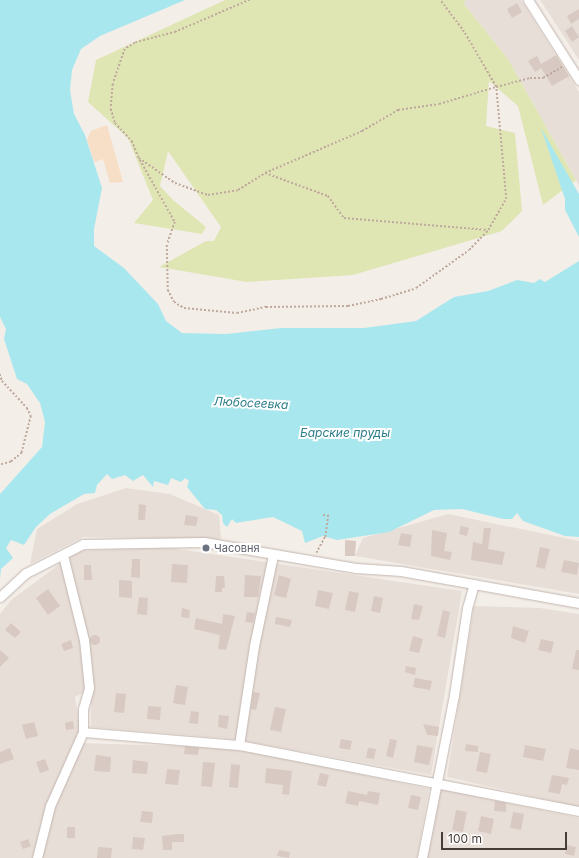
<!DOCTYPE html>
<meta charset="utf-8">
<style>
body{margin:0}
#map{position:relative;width:579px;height:858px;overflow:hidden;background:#f4eee9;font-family:Inter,sans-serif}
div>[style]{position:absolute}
.residential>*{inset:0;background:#e8ded8}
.green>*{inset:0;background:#dfe6b4}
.sand>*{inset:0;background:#f6dec7}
.water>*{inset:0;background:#a9e7ee}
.building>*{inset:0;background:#d8c9c2}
.round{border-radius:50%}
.path>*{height:1.5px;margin-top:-0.75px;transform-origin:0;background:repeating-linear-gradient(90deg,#c0aa9e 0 2px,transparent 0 4px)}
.roads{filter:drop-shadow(0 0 1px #c2b6af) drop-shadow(0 0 1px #c2b6af)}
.minor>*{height:9px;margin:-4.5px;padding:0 4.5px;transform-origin:4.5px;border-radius:4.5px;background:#fff}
.dots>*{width:11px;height:11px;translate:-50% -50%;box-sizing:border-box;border:2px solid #fff;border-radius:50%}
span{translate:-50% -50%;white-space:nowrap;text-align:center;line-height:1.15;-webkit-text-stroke:4px #fff;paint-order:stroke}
.worship-label{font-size:11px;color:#5b616d}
.left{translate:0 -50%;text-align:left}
.water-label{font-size:12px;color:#2c7d88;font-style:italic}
.scale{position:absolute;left:441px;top:832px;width:126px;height:18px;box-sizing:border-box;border:2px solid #473d38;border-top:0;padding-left:5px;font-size:12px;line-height:14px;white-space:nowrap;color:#473d38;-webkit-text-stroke:3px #fff;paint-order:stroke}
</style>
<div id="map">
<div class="residential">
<div style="clip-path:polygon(465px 0,521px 0,579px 92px,579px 185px,508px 59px,464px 4px)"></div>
<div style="clip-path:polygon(540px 0,579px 0,579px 60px)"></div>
<div style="clip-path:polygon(126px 488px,170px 494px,219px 515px,221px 539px,83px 537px,30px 564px,37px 529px,77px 504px)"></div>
<div style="clip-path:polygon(448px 514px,579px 541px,579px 594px,355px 556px,363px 538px)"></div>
<div style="clip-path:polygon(165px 547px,462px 591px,431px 775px,234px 739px,91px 727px,91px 695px,68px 564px,73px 551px)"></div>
<div style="clip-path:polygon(61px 563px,82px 647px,86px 692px,75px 697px,81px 730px,33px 858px,0 858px,0 614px,11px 600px)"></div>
<div style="clip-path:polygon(474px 606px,540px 608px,579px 614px,579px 807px,447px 777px)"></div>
<div style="clip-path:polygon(81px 743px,238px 748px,429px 789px,417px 858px,40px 858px,51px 810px)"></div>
<div style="clip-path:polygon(440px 789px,579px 818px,579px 858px,427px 858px)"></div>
</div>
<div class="green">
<div style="clip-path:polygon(225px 0,465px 0,464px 4px,508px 59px,576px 180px,543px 205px,518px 106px,489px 81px,486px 126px,515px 133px,522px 211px,502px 231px,353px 275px,247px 282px,159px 267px,206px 241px,214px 241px,221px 227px,168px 151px,160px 186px,173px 200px,206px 227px,202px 234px,134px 223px,153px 200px,128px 138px,88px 102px,96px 60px)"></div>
</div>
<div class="sand">
<div style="clip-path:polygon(107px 125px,123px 182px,110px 183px,103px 159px,94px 162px,87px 140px,91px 131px)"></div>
</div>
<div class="water">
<div style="clip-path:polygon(0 0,185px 0,100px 36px,81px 49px,72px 70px,70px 90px,74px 114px,85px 135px,102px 188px,94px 229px,94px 246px,124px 268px,158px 304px,166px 321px,182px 333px,227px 334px,281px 328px,364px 328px,416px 321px,454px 297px,488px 291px,517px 280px,534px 283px,540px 279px,545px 282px,579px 261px,579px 537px,565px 536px,523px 521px,517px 513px,512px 519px,503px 519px,462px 509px,434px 510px,389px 532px,337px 540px,323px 536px,305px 543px,302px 531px,273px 517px,236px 523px,232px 519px,227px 527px,223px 523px,222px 515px,216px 510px,205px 509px,187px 487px,189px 481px,185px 478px,181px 482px,171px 478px,168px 485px,154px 481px,153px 487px,143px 475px,133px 481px,125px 475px,112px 479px,107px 474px,97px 485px,95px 493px,84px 494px,50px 514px,36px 527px,24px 545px,11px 540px,6px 548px,13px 558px,1px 569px,0 579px,0 494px,42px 447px,45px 422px,40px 403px,27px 384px,17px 379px,4px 339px,6px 329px,0 317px)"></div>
<div style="clip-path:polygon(541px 128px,579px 194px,579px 237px,565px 210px,565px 199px)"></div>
</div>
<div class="building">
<div style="clip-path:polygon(517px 3px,522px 12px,512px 18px,507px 9px)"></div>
<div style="clip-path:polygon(579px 9px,579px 19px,571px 24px,567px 16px)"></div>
<div style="clip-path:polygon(572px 26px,579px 37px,572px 42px,565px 31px)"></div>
<div style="clip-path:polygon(556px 55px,569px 76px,552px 86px,541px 68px,535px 72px,528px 61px,537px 56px,541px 64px)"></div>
<div style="clip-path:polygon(139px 504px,146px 505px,145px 520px,138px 520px)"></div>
<div style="clip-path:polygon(186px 515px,198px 517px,196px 526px,184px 525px)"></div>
<div style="clip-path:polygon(461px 526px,469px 528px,467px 536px,459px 534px)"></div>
<div style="clip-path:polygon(484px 528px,491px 528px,488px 549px,505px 552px,502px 565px,471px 560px,473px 542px,482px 544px)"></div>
<div style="clip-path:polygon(432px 530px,447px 533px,444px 551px,452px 552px,450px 560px,431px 556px)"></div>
<div style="clip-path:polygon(401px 533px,412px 535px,410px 547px,398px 545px)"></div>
<div style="clip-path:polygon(345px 540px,356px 541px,355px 556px,345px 556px)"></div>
<div style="clip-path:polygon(540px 547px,550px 549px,545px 569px,536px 567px)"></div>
<div style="clip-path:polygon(132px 559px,140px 559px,140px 578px,131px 577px)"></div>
<div style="clip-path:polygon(564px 560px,579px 563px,577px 575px,561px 572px)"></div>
<div style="clip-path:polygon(172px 564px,188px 565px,187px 583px,171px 582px)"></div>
<div style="clip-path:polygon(84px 565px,91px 565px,92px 580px,84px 580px)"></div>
<div style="clip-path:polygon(245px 575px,261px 576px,258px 597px,244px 597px)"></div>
<div style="clip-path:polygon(279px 575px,291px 579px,286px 598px,274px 595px)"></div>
<div style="clip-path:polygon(216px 576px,224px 576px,225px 588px,222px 588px,222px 592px,215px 592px)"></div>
<div style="clip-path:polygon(119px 580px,132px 581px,132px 598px,119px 597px)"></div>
<div style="clip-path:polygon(48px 589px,60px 606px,48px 615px,36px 598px)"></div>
<div style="clip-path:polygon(318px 590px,333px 593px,329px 609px,315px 606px)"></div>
<div style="clip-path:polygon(349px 591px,359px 593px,355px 612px,345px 610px)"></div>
<div style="clip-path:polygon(374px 596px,383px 598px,380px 613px,371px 611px)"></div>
<div style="clip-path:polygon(139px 597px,148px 598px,147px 615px,137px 614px)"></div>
<div style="clip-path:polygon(414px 604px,423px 606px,419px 620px,411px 619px)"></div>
<div style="clip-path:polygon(182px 608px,190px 610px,189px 618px,181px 617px)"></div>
<div style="clip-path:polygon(443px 610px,450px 612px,445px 638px,437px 636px)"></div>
<div style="clip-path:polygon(247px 612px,255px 613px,253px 623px,245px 622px)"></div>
<div style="clip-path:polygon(223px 614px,235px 616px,226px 650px,218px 649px,220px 635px,194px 629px,196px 618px,222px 624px)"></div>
<div style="clip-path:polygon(276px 617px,292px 620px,290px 627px,275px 624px)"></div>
<div style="clip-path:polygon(11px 623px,21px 632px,15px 638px,5px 630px)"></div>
<div style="clip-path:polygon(513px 626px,529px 631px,525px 643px,511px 638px)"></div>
<div class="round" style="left:90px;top:635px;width:10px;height:10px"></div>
<div style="clip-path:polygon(413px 636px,423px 639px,419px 653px,409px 651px)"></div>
<div style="clip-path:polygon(541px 639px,554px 642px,551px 653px,538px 650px)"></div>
<div style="clip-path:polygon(71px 640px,73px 648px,64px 651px,61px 644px)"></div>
<div style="clip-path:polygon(0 650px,9px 658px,0 667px)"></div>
<div style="clip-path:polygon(576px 650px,579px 650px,579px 670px,572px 669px)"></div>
<div style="clip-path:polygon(406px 666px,416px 668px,415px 675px,405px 672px)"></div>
<div style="clip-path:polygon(415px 678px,432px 681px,430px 690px,413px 687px)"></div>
<div style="clip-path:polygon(176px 685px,188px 687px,185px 705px,173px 703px)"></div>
<div style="clip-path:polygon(253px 692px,260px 693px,256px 710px,251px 709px)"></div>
<div style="clip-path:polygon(116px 693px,126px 694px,124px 713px,114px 712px)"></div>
<div style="clip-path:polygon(148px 706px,161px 707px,160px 720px,147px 719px)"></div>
<div style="clip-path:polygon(275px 707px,286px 709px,281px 732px,270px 730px)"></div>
<div style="clip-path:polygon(191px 711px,199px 712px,198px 724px,189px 723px)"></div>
<div style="clip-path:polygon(219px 715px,229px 716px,227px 729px,218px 727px)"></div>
<div style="clip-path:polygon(73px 721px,74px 729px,66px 730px,65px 723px)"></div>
<div style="clip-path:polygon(34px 722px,38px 736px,26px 739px,22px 725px)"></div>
<div style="clip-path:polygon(423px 724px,439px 727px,438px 736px,427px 735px)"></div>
<div style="clip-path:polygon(341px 739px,352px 741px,350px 750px,339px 748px)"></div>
<div style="clip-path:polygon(390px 739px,397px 740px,393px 758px,386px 756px)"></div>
<div style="clip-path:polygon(466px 744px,478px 746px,478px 752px,465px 751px)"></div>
<div style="clip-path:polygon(417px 745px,433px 748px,429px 765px,414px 762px)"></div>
<div style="clip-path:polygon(525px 745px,546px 749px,543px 761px,523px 757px)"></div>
<div style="clip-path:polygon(185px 746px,199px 748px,198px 755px,184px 754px)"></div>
<div style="clip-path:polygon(10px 748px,14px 759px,0 764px,0 752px)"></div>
<div style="clip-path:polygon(368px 748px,376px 749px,374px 759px,366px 758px)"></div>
<div style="clip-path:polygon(570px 748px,579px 750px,579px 770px,566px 768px)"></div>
<div style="clip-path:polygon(480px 752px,491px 754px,487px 773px,476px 771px)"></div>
<div style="clip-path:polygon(96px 755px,111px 757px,110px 772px,94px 771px)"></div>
<div style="clip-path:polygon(45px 759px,49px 770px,40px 773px,36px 762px)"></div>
<div style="clip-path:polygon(133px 760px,148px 762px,147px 774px,132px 773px)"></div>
<div style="clip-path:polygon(203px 762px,215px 763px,212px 787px,201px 786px)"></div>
<div style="clip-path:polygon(231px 764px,240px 765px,238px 788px,229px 787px)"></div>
<div style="clip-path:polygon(266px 768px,292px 771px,289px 795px,282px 794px,283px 785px,265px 783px)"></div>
<div style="clip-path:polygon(167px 769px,180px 770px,178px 785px,165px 784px)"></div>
<div style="clip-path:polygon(320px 773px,329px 775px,326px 787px,317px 785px)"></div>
<div style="clip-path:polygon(552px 775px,569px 778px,567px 785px,562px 784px,560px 794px,548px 792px)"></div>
<div style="clip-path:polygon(348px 791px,367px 795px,368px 791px,380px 793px,378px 805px,359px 801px,358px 806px,345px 803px)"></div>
<div style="clip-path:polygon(411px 795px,421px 797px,418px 810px,408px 808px)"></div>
<div style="clip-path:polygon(495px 801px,506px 803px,506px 812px,494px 811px)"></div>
<div style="clip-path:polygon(456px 810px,467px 812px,463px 832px,452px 830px)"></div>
<div style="clip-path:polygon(142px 811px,153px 812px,152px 823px,140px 822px)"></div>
<div style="clip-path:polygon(513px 812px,524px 814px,521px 830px,510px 828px)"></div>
<div style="clip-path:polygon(481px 816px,494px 819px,491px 834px,478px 831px)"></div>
<div style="clip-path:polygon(67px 827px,75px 827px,75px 838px,67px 838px)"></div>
<div style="clip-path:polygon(178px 834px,184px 834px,184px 842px,172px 842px,172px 850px,163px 850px,162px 836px)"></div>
<div style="clip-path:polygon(133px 837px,145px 838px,143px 850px,132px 849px)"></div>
<div style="clip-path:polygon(28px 839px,31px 846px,23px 849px,20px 842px)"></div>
<div style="clip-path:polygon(567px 845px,576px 847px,574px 856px,565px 854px)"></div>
<div style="clip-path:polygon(98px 847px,112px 848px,111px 858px,97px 858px)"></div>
<div style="clip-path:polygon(279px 850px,290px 852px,289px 858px,277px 856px)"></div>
</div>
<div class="path">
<div style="left:250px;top:0;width:81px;rotate:156.6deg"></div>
<div style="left:176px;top:32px;width:42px;rotate:165deg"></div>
<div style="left:135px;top:43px;width:12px;rotate:149deg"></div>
<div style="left:125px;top:49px;width:37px;rotate:109deg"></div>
<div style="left:113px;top:84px;width:25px;rotate:95deg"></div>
<div style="left:111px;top:109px;width:15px;rotate:74deg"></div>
<div style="left:115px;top:123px;width:25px;rotate:47deg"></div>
<div style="left:132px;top:141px;width:18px;rotate:68deg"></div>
<div style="left:139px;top:158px;width:44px;rotate:34.8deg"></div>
<div style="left:175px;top:183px;width:35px;rotate:20deg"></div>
<div style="left:208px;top:195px;width:30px;rotate:-9deg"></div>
<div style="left:238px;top:190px;width:32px;rotate:-32deg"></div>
<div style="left:265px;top:173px;width:67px;rotate:20.1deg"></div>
<div style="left:328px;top:196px;width:27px;rotate:54deg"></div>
<div style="left:344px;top:218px;width:144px;rotate:4.8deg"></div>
<div style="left:488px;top:230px;width:36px;rotate:-60deg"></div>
<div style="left:506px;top:199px;width:112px;rotate:-95.1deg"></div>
<div style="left:496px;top:87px;width:35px;rotate:-15deg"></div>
<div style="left:530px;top:78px;width:13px"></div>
<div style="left:543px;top:78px;width:22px;rotate:-30deg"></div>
<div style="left:140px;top:160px;width:71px;rotate:60.6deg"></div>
<div style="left:175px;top:222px;width:24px;rotate:109deg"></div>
<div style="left:167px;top:245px;width:45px;rotate:88.7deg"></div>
<div style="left:168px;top:290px;width:13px;rotate:63deg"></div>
<div style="left:174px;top:302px;width:12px;rotate:31deg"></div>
<div style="left:184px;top:308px;width:53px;rotate:5.4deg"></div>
<div style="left:237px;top:313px;width:30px;rotate:-12deg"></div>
<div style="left:266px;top:307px;width:82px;rotate:-0.7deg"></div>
<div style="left:348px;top:306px;width:34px;rotate:-12deg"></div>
<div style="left:381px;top:299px;width:37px;rotate:-17deg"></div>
<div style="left:416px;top:288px;width:65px;rotate:-35.6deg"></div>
<div style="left:469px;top:250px;width:28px;rotate:-46deg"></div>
<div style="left:265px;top:173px;width:106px;rotate:-23.4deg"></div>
<div style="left:362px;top:131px;width:42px;rotate:-30.3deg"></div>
<div style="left:398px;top:110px;width:41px;rotate:-8.3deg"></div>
<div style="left:439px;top:104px;width:59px;rotate:-16.6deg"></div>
<div style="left:496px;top:87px;width:64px;rotate:-120.2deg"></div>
<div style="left:464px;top:32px;width:40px;rotate:-127deg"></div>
<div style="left:0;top:374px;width:7px;rotate:74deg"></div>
<div style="left:2px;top:381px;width:37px;rotate:47deg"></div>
<div style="left:27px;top:408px;width:9px;rotate:63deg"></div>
<div style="left:31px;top:416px;width:38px;rotate:104deg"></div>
<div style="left:22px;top:453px;width:14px;rotate:141deg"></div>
<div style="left:11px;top:462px;width:11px;rotate:165deg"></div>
<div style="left:323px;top:515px;width:7px;rotate:8deg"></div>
<div style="left:316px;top:553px;width:18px;rotate:-61deg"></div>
<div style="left:325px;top:537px;width:21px;rotate:-82deg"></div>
</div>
<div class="roads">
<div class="minor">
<div style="left:528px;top:0;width:95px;rotate:57.5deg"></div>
<div style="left:0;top:597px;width:35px;rotate:-43deg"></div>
<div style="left:26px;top:573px;width:64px;rotate:-27deg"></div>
<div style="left:83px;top:544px;width:121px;rotate:-0.9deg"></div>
<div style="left:204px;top:542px;width:154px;rotate:9.7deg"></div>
<div style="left:356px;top:568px;width:45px;rotate:3.8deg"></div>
<div style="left:401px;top:571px;width:181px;rotate:10.2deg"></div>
<div style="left:83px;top:732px;width:157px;rotate:4.8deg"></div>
<div style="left:239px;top:745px;width:346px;rotate:11deg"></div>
<div style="left:239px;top:745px;width:100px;rotate:-81.4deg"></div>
<div style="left:254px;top:646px;width:93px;rotate:-78.2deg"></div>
<div style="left:37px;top:858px;width:54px;rotate:-76deg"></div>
<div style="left:50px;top:806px;width:81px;rotate:-66deg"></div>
<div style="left:83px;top:732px;width:23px;rotate:-90deg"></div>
<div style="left:83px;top:709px;width:22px;rotate:-74deg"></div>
<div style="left:89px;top:688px;width:48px;rotate:-95.9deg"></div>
<div style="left:84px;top:640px;width:88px;rotate:-103.9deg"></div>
<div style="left:422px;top:858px;width:166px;rotate:-78.9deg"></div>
<div style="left:454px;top:695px;width:88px;rotate:-81.5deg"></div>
<div style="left:467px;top:608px;width:25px;rotate:-74deg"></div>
</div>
</div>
<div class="dots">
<div style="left:206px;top:548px;background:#6b7280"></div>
</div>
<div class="worship-label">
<span class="left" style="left:214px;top:548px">Часовня</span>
</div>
<div class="water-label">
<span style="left:251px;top:403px;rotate:3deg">Любосеевка</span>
<span style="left:345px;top:433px">Барские пруды</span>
</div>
<div class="scale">100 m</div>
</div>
